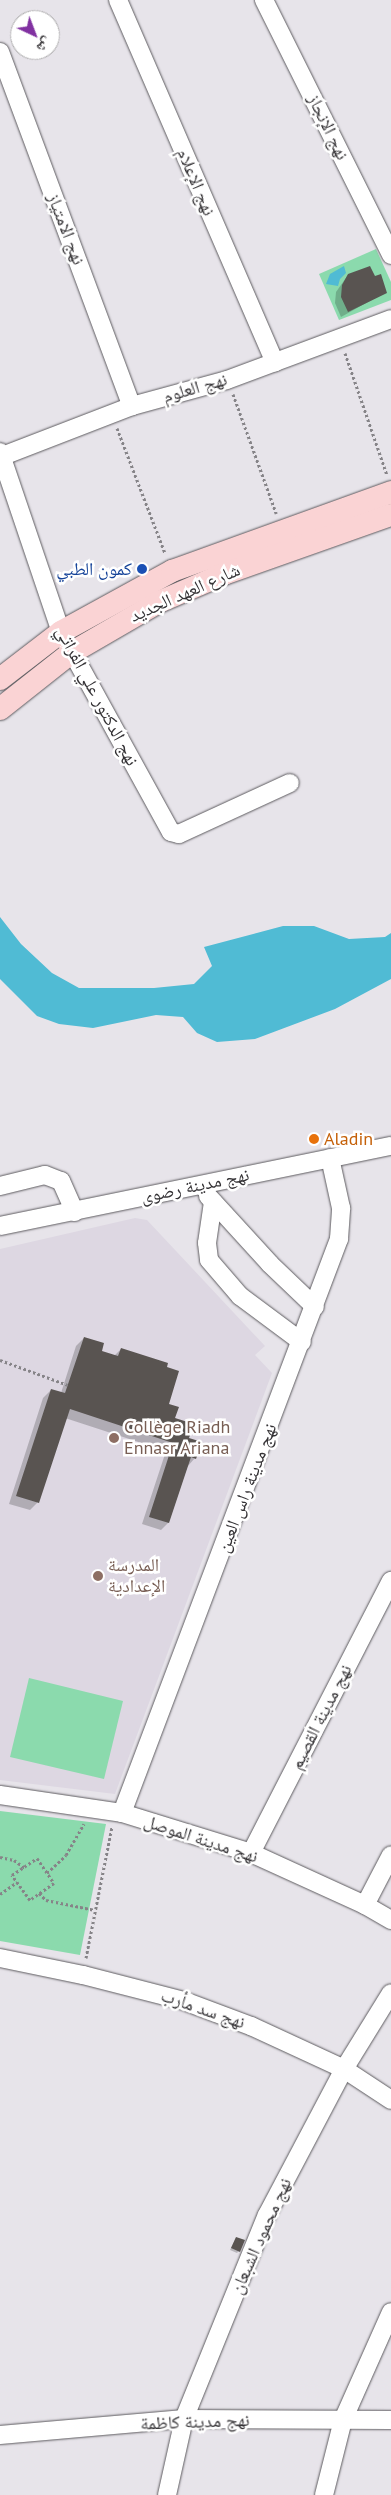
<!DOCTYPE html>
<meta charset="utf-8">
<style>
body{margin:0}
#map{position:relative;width:391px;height:2495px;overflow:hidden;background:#e7e4ea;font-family:"PT Sans","Noto Naskh Arabic",sans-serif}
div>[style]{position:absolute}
.built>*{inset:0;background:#ddd7e2}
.green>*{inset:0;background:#8bdaad}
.water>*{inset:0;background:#50bbd4}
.shadow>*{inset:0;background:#0003}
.building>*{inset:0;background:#595451}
.path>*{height:3px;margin-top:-1.5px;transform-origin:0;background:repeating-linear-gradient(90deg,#868488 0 2.5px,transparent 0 5px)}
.roads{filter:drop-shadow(0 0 1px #5d5b5f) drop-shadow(0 0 1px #5d5b5f)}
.minor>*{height:18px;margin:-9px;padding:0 9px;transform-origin:9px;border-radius:9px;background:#fff}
.major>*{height:22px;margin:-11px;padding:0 11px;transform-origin:11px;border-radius:11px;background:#fad3d4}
.dots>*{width:14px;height:14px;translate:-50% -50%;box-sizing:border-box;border:2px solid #fff;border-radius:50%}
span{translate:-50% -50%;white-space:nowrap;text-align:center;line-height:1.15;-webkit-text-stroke:5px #fff;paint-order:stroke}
.street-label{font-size:18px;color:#343235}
.transit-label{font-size:18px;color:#164399}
.right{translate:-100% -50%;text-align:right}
.food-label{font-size:18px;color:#c56008}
.left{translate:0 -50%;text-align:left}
.education-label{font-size:18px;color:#785e54}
.north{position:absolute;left:10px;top:10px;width:50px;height:50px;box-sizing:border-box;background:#fff;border:1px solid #aeadae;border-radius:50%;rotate:137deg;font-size:14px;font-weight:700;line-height:20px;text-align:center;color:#343235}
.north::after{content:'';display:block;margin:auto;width:18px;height:22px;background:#8131a1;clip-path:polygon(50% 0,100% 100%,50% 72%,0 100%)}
</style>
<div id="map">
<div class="built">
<div style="clip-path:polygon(135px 1218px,147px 1220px,265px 1346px,255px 1355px,272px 1373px,115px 1794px,0 1780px,0 1249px)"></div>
</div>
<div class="green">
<div style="clip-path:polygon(376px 249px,391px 282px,391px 300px,339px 320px,319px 274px)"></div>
<div style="clip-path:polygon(29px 1678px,123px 1701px,104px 1779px,10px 1757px)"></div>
<div style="clip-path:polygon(0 1811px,106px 1824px,80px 1955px,0 1941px)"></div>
</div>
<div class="water">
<div style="clip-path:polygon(344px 266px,346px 273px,340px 279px,338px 286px,326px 284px,330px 274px)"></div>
<div style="clip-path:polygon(0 917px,21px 944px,52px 973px,79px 988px,154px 988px,194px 984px,212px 966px,204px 947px,283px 926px,314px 926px,349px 939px,385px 937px,391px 933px,391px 979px,335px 1009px,255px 1039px,217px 1042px,197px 1033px,183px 1017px,156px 1015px,93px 1028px,59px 1024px,37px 1016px,0 979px)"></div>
</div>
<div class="shadow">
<div style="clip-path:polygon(348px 275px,375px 278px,386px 292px,341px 317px,335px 303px,336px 292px)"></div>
<div style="clip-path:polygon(84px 1338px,100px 1351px,114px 1356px,121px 1349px,167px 1404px,188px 1439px,195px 1458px,187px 1467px,168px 1523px,161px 1530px,142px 1524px,166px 1451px,65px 1418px,37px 1503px,30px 1510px,9px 1504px,43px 1398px,51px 1390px,61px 1393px,76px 1346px)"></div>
<div style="clip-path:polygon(236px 2238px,239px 2251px,237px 2253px,230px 2250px)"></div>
</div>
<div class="building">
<div style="clip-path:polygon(370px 266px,375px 276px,381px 274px,387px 293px,348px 312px,341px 297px,342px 285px,348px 274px)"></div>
<div style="clip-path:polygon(84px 1337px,104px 1343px,102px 1351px,118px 1356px,121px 1348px,168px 1363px,167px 1367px,179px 1371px,169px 1404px,179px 1407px,175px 1418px,194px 1424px,189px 1438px,202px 1442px,196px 1459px,191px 1457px,169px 1523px,149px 1517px,173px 1443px,70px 1409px,39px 1503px,16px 1496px,51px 1389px,65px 1393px)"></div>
<div style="clip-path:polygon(236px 2237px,245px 2240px,240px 2252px,231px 2248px)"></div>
</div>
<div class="path">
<div style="left:345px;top:353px;width:129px;rotate:71deg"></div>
<div style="left:233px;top:394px;width:127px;rotate:70.1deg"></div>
<div style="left:117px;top:428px;width:134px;rotate:69deg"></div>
<div style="left:0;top:1360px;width:72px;rotate:20.2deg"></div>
<div style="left:0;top:1857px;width:14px;rotate:12deg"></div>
<div style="left:14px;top:1860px;width:14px;rotate:36deg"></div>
<div style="left:37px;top:1858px;width:30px;rotate:56deg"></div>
<div style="left:54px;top:1883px;width:29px;rotate:145deg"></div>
<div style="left:30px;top:1900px;width:31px;rotate:-126deg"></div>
<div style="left:12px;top:1875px;width:30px;rotate:-34deg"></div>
<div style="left:47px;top:1873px;width:26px;rotate:-43deg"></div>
<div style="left:66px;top:1855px;width:36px;rotate:-60deg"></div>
<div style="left:39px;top:1893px;width:10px;rotate:45deg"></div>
<div style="left:46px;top:1900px;width:50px;rotate:11.5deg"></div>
<div style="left:0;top:1894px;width:21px;rotate:-35deg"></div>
<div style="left:86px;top:1958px;width:134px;rotate:-78.8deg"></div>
</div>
<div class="roads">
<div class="minor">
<div style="left:118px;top:0;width:395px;rotate:66.6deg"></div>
<div style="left:264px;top:0;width:285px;rotate:63.5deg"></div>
<div style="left:0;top:52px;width:378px;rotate:69.6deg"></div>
<div style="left:0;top:452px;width:190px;rotate:71.3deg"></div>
<div style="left:61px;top:632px;width:228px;rotate:61.2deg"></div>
<div style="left:171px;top:832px;width:8px;rotate:14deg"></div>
<div style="left:179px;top:834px;width:122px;rotate:-24.7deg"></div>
<div style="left:0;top:457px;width:142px;rotate:-21.1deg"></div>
<div style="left:132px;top:406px;width:98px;rotate:-15.3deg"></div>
<div style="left:227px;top:380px;width:175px;rotate:-20.4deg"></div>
<div style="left:0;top:1186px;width:46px;rotate:-13.7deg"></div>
<div style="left:45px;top:1175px;width:17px;rotate:21deg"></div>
<div style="left:61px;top:1181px;width:34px;rotate:66deg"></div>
<div style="left:208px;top:1196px;width:92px;rotate:47.6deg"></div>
<div style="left:270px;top:1264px;width:62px;rotate:43.7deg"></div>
<div style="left:213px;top:1202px;width:41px;rotate:98.3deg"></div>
<div style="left:207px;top:1243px;width:17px;rotate:83deg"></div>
<div style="left:209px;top:1260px;width:48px;rotate:49.3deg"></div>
<div style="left:240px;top:1296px;width:77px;rotate:36.6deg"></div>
<div style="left:0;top:1226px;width:399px;rotate:-11.6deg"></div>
<div style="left:0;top:1795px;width:123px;rotate:8.4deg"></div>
<div style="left:122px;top:1813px;width:135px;rotate:17.2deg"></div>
<div style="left:251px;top:1853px;width:125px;rotate:24.5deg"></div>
<div style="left:365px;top:1905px;width:30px;rotate:30deg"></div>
<div style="left:122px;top:1813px;width:614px;rotate:-69.29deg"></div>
<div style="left:339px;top:1239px;width:31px;rotate:-86deg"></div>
<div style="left:341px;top:1208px;width:51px;rotate:-102.4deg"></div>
<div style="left:251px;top:1853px;width:306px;rotate:-62.8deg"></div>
<div style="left:365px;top:1905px;width:56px;rotate:-62.5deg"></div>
<div style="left:0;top:1958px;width:85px;rotate:11.6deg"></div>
<div style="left:83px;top:1975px;width:104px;rotate:14.4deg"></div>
<div style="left:184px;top:2001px;width:72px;rotate:20.5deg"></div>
<div style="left:251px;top:2026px;width:102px;rotate:24.8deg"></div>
<div style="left:344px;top:2069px;width:56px;rotate:33.4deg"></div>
<div style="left:0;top:2435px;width:185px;rotate:-5deg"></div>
<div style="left:184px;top:2419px;width:207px;rotate:0.3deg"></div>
<div style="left:167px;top:2495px;width:78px;rotate:-77.4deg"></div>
<div style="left:184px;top:2419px;width:220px;rotate:-67.9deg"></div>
<div style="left:267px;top:2215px;width:165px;rotate:-62.2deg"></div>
<div style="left:344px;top:2069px;width:89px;rotate:-58.3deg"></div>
<div style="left:324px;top:2495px;width:77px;rotate:-75.8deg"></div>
<div style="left:343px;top:2420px;width:118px;rotate:-66deg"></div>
</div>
<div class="major">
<div style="left:0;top:679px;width:77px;rotate:-37.6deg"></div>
<div style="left:61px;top:632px;width:127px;rotate:-28.8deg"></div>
<div style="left:172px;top:571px;width:233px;rotate:-19.8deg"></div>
<div style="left:0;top:709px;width:90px;rotate:-38.3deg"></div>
<div style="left:71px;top:653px;width:102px;rotate:-30.1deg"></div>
<div style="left:159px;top:602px;width:71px;rotate:-23.3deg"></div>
<div style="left:224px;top:574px;width:177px;rotate:-19.5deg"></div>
</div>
</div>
<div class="dots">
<div style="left:142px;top:569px;background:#1a4fb4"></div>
<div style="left:314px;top:1139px;background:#e8710a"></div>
<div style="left:114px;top:1438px;background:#8d6e63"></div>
<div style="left:98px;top:1576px;background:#8d6e63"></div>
</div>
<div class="street-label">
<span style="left:328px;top:127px;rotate:64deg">نهج الإنجاز</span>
<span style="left:196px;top:182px;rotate:67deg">نهج الإعلام</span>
<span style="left:66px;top:229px;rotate:69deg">نهج الامتياز</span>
<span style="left:195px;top:388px;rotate:-16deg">نهج العلوم</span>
<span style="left:185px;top:593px;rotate:-24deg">شارع العهد الجديد</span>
<span style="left:97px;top:696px;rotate:62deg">نهج الدكتور علي الفراتي</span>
<span style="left:195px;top:1186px;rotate:-12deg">نهج مدينة رضوى</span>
<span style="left:247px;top:1488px;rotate:-69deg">نهج مدينة راس العين</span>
<span style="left:321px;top:1717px;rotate:-63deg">نهج مدينة القصيم</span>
<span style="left:201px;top:1839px;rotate:18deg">نهج مدينة الموصل</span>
<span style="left:203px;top:2009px;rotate:19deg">نهج سد مأرب</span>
<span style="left:261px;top:2236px;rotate:-66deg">نهج محمود الشبعان</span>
<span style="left:195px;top:2422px;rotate:-2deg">نهج مدينة كاظمة</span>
</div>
<div class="transit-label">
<span class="right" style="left:132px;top:569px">كمون الطبي</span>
</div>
<div class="food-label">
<span class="left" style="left:324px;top:1139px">Aladin</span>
</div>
<div class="education-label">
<span class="left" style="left:124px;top:1438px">Collège Riadh<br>Ennasr Ariana</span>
<span class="left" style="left:108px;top:1576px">المدرسة<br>الإعدادية</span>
</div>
<div class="north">ش</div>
</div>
